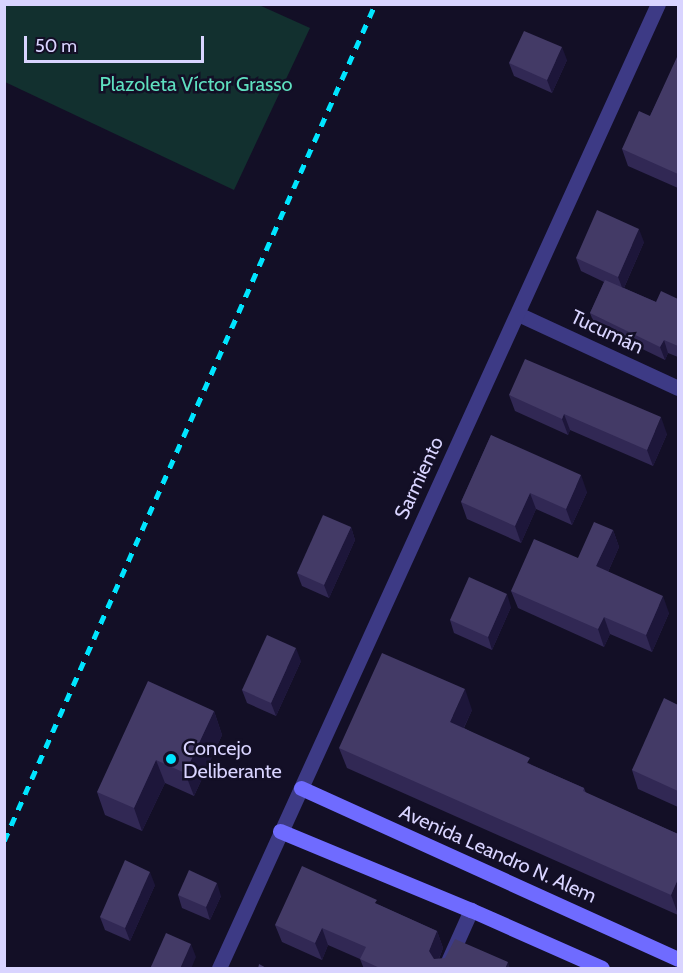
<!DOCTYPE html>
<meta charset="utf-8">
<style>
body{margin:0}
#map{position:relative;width:683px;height:973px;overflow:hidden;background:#130f26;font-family:Cabin,sans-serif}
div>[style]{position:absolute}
.green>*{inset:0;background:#12302f}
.minor>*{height:15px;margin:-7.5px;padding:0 7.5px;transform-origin:7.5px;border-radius:7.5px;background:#3d3a85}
.tertiary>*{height:15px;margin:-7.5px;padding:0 7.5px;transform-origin:7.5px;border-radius:7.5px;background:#3d3a85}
.secondary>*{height:15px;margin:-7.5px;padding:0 7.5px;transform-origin:7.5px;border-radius:7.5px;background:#6f6bff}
.rail>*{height:4.5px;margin-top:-2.25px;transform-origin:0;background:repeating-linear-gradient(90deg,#00e5ff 0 9px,transparent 0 17px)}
.wall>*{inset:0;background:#312854}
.shaded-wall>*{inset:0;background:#1d163a}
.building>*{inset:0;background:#433a66}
.dots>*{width:16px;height:16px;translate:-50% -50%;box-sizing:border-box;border:3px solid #130f26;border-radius:50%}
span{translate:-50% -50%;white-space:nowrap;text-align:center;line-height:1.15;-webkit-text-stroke:5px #130f26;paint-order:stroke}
.park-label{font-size:20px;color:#5fe0c0}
.street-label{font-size:20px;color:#d9d4ff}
.poi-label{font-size:20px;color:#d9d4ff}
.left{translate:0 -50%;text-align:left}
.frame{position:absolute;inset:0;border:6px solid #d9d4ff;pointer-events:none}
.scale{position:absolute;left:24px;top:36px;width:180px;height:27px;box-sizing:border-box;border:3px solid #d9d4ff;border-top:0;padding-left:8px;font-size:18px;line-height:21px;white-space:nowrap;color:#d9d4ff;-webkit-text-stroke:4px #130f26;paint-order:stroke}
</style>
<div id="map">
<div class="green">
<div style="clip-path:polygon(5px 4px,259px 5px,310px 28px,234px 190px,5px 82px)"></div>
</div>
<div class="minor">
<div style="left:518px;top:314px;width:176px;rotate:24.8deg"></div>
<div style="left:445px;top:968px;width:64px;rotate:-65.9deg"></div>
</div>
<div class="tertiary">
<div style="left:219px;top:968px;width:1059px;rotate:-65.52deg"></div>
</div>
<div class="secondary">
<div style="left:301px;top:788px;width:414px;rotate:24.4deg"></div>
<div style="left:280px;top:831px;width:207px;rotate:22.5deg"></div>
<div style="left:471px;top:910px;width:143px;rotate:23.9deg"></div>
</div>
<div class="rail">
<div style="left:4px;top:841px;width:916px;rotate:-66.09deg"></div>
</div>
<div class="wall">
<div style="clip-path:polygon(678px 58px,678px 188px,628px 166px,622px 149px,650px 116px)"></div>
<div style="clip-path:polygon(567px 60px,552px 93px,514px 76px,509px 63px)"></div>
<div style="clip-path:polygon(644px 242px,624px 288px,656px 302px,678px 299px,678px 357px,668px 353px,665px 360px,595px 326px,590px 313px,604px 282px,581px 271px,576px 258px)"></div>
<div style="clip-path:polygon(509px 395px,667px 434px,653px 466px,570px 430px,568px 435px,515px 411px)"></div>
<div style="clip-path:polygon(491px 435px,587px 492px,572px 525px,536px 509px,521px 543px,467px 519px,461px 502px)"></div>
<div style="clip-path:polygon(351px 527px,355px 540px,329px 598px,302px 586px,297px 573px)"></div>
<div style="clip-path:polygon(613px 530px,619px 547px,608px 572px,669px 613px,652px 652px,610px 634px,604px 647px,518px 608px,511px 591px,578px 558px)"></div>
<div style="clip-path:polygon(511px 607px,492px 650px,454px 633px,450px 620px)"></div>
<div style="clip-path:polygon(301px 661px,276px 716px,247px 703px,242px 690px)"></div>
<div style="clip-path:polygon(678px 705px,678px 807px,638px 789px,632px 770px)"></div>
<div style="clip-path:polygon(472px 710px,464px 728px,532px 765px,584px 788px,586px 793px,678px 834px,678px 915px,347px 768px,339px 748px)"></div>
<div style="clip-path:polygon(214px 711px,222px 735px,194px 796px,165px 783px,142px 831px,105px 815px,97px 792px)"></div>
<div style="clip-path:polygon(155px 885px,130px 941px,105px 930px,100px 917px)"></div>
<div style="clip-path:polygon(178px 895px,221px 896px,210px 920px,182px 908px)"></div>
<div style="clip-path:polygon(379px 905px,437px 931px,443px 948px,439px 959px,510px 969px,364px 969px,360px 959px,328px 945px,322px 960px,282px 942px,275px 925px)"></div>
</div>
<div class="shaded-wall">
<div style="clip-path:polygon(562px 47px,567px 60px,552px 93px,547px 80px)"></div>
<div style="clip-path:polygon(639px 229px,644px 242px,623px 290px,618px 277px)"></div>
<div style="clip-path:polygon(664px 340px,668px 353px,665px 360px,660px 347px)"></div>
<div style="clip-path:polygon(564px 414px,570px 430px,568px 435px,562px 419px)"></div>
<div style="clip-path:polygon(661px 417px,667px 434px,653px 466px,647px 450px)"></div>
<div style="clip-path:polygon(581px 475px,587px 492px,572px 525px,566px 509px)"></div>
<div style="clip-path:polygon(530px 493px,536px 509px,521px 543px,515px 526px)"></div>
<div style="clip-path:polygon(351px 527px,355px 540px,329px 598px,324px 585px)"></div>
<div style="clip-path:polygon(613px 530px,619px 547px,603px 583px,596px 566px)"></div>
<div style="clip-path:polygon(507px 594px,511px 607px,492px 650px,488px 637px)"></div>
<div style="clip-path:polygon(663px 596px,669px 613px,652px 652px,646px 635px)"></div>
<div style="clip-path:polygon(604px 617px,610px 634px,604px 647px,598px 629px)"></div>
<div style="clip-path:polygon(296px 648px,301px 661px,276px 716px,271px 703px)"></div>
<div style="clip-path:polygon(465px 689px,472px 710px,457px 742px,450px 722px)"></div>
<div style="clip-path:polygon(214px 711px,222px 735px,194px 796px,185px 773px)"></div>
<div style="clip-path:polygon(156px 760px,165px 783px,142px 831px,134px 808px)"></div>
<div style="clip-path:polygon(150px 872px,155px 885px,130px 941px,125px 928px)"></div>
<div style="clip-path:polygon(678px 879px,678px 914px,671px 895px)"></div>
<div style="clip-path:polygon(217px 883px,221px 896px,210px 920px,206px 907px)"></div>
<div style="clip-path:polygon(322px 928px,328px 945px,322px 960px,315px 943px)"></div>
<div style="clip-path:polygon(437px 931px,443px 948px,435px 968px,429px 951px)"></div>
<div style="clip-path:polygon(191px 944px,196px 957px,191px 969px,180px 969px)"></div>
<div style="clip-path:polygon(508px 962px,510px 969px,505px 969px)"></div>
</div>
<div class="building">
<div style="clip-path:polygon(524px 31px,562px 47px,547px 80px,509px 63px)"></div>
<div style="clip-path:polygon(677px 57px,678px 58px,678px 174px,622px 149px,639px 111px,650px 116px)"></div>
<div style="clip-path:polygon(597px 210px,639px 229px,618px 277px,576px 258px)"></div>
<div style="clip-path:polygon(605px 280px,656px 302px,661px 291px,678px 299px,678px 346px,664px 340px,660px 347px,590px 313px)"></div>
<div style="clip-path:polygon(525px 359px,661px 417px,647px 450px,564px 414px,562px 419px,509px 395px)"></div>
<div style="clip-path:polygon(491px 435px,581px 475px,566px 509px,530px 493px,515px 526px,461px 502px)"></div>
<div style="clip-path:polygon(323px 515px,351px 527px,324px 585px,297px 573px)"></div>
<div style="clip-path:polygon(594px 522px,613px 530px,596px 566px,663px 596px,646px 635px,604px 617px,598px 629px,511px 591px,534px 539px,578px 558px)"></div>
<div style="clip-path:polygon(469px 577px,507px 594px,488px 637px,450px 620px)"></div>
<div style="clip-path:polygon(267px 635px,296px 648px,271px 703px,242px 690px)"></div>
<div style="clip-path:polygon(382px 653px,465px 689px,450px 722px,530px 758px,527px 763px,584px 788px,583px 791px,678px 834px,678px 879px,671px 895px,339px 748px)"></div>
<div style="clip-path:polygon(148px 681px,214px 711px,185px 773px,156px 760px,134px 808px,97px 792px)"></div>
<div style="clip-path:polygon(664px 698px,678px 705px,678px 791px,632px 770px)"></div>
<div style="clip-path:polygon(125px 860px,150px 872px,125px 928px,100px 917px)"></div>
<div style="clip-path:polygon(302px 866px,377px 900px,375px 903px,437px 931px,429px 951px,434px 959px,445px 958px,455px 939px,508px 962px,505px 969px,382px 969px,360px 959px,366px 947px,322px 928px,315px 943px,275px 925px)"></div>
<div style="clip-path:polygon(189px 870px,217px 883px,206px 907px,178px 895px)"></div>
<div style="clip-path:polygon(166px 933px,191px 944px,180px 969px,150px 969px)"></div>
<div style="clip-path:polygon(259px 964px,268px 969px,258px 969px)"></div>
</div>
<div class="dots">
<div style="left:171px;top:759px;background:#00e5ff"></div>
</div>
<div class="park-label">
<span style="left:196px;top:84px">Plazoleta Víctor Grasso</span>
</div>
<div class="street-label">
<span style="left:607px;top:332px;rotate:25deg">Tucumán</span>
<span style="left:419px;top:478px;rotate:-65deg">Sarmiento</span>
<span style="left:498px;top:854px;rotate:24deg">Avenida Leandro N. Alem</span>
</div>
<div class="poi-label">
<span class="left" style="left:183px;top:760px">Concejo<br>Deliberante</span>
</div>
<div class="frame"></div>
<div class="scale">50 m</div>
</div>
